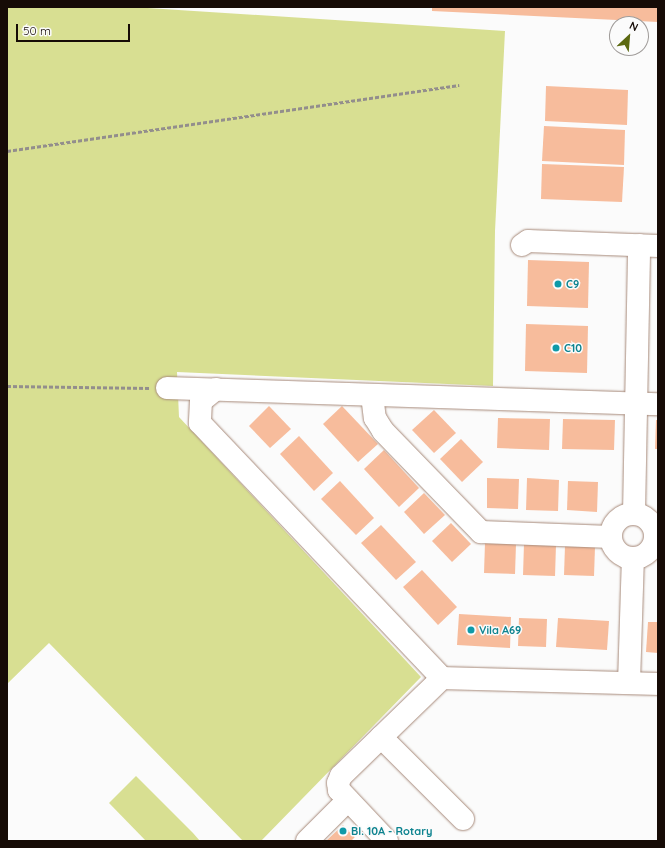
<!DOCTYPE html>
<style>
body{margin:0}
#map{position:relative;width:665px;height:848px;overflow:hidden;background:#fbfbfb;font-family:Quicksand,sans-serif}
div>[style]{position:absolute}
.green>*{inset:0;background:#d8df92}
.building>*{inset:0;background:#f7bc9c}
.path>*{height:2.5px;margin-top:-1.25px;transform-origin:0;background:repeating-linear-gradient(90deg,#938e8c 0 4px,transparent 0 6px)}
.roads{filter:drop-shadow(0 0 1px #a78a7a) drop-shadow(0 0 1px #a78a7a)}
.minor>*{height:22px;margin:-11px;padding:0 11px;transform-origin:11px;border-radius:11px;background:#fff}
.minor>.ring{margin:-11px;padding:0;box-sizing:content-box;background:none;border:22px solid #fff;border-radius:50%}
.dots>*{width:11px;height:11px;translate:-50% -50%;box-sizing:border-box;border:2px solid #fbfbfb;border-radius:50%}
span{translate:-50% -50%;white-space:nowrap;text-align:center;line-height:1.15;-webkit-text-stroke:3px #fbfbfb;paint-order:stroke}
.culture-label{font-size:11px;color:#0d838f;font-weight:700}
.left{translate:0 -50%;text-align:left}
.frame{position:absolute;inset:0;border:8px solid #160b06;pointer-events:none}
.north{position:absolute;left:609px;top:16px;width:40px;height:40px;box-sizing:border-box;background:#fbfbfb;border:1px solid #9f9b99;border-radius:50%;rotate:26deg;font-size:11px;font-weight:700;line-height:16px;text-align:center;color:#160b06}
.north::after{content:'';display:block;margin:auto;width:14px;height:18px;background:#5c6911;clip-path:polygon(50% 0,100% 100%,50% 72%,0 100%)}
.scale{position:absolute;left:16px;top:24px;width:114px;height:18px;box-sizing:border-box;border:2px solid #160b06;border-top:0;padding-left:5px;font-size:12px;line-height:14px;white-space:nowrap;color:#160b06;-webkit-text-stroke:3px #fbfbfb;paint-order:stroke}
</style>
<div id="map">
<div class="green">
<div style="clip-path:polygon(7px 7px,132px 7px,505px 31px,495px 231px,493px 386px,177px 372px,179px 417px,421px 677px,261px 841px,243px 841px,49px 643px,7px 684px)"></div>
<div style="clip-path:polygon(136px 776px,193px 833px,200px 841px,146px 841px,109px 803px)"></div>
</div>
<div class="building">
<div style="clip-path:polygon(432px 7px,658px 7px,658px 22px,432px 11px)"></div>
<div style="clip-path:polygon(546px 86px,628px 90px,627px 125px,545px 121px)"></div>
<div style="clip-path:polygon(544px 126px,625px 130px,624px 165px,542px 161px)"></div>
<div style="clip-path:polygon(542px 164px,624px 167px,622px 202px,541px 199px)"></div>
<div style="clip-path:polygon(528px 260px,589px 262px,588px 308px,527px 306px)"></div>
<div style="clip-path:polygon(526px 324px,588px 326px,587px 373px,525px 371px)"></div>
<div style="clip-path:polygon(269px 406px,291px 429px,270px 448px,249px 426px)"></div>
<div style="clip-path:polygon(342px 406px,378px 444px,358px 462px,323px 424px)"></div>
<div style="clip-path:polygon(434px 410px,456px 433px,434px 453px,412px 430px)"></div>
<div style="clip-path:polygon(498px 418px,550px 419px,549px 450px,497px 448px)"></div>
<div style="clip-path:polygon(563px 419px,615px 420px,614px 450px,562px 449px)"></div>
<div style="clip-path:polygon(656px 420px,658px 420px,658px 449px,655px 449px)"></div>
<div style="clip-path:polygon(299px 436px,333px 473px,314px 491px,280px 454px)"></div>
<div style="clip-path:polygon(461px 439px,483px 462px,462px 482px,440px 459px)"></div>
<div style="clip-path:polygon(384px 450px,419px 488px,399px 507px,364px 469px)"></div>
<div style="clip-path:polygon(487px 478px,519px 479px,518px 509px,487px 508px)"></div>
<div style="clip-path:polygon(527px 478px,559px 480px,558px 511px,526px 510px)"></div>
<div style="clip-path:polygon(340px 481px,374px 518px,356px 535px,321px 499px)"></div>
<div style="clip-path:polygon(568px 481px,598px 482px,597px 512px,567px 510px)"></div>
<div style="clip-path:polygon(424px 493px,445px 515px,424px 534px,404px 512px)"></div>
<div style="clip-path:polygon(451px 523px,471px 544px,452px 562px,432px 541px)"></div>
<div style="clip-path:polygon(381px 525px,416px 562px,396px 580px,361px 543px)"></div>
<div style="clip-path:polygon(485px 543px,516px 544px,515px 574px,484px 573px)"></div>
<div style="clip-path:polygon(524px 544px,556px 545px,555px 576px,523px 575px)"></div>
<div style="clip-path:polygon(565px 546px,595px 547px,594px 576px,564px 575px)"></div>
<div style="clip-path:polygon(422px 570px,457px 607px,438px 625px,403px 587px)"></div>
<div style="clip-path:polygon(459px 614px,511px 617px,510px 648px,457px 645px)"></div>
<div style="clip-path:polygon(519px 618px,547px 619px,546px 647px,518px 646px)"></div>
<div style="clip-path:polygon(558px 618px,609px 621px,607px 650px,556px 647px)"></div>
<div style="clip-path:polygon(648px 622px,658px 622px,658px 653px,646px 652px)"></div>
<div style="clip-path:polygon(343px 825px,355px 837px,351px 841px,326px 841px)"></div>
</div>
<div class="path">
<div style="left:7px;top:151px;width:457px;rotate:-8.3deg"></div>
<div style="left:7px;top:386px;width:143px;rotate:0.8deg"></div>
</div>
<div class="roads">
<div class="minor">
<div style="left:522px;top:245px;width:7px;rotate:-34deg"></div>
<div style="left:528px;top:241px;width:130px;rotate:2.2deg"></div>
<div style="left:167px;top:388px;width:491px;rotate:1.9deg"></div>
<div style="left:216px;top:389px;width:19px;rotate:141deg"></div>
<div style="left:201px;top:401px;width:22px;rotate:93deg"></div>
<div style="left:200px;top:423px;width:352px;rotate:46.5deg"></div>
<div style="left:442px;top:678px;width:216px;rotate:1.6deg"></div>
<div style="left:372px;top:395px;width:23px;rotate:83deg"></div>
<div style="left:375px;top:418px;width:15px;rotate:58deg"></div>
<div style="left:383px;top:431px;width:141px;rotate:45.9deg"></div>
<div style="left:481px;top:532px;width:130px;rotate:2.2deg"></div>
<div class="ring" style="left:611px;top:514px;width:22px;height:22px"></div>
<div style="left:634px;top:514px;width:269px;rotate:-88.9deg"></div>
<div style="left:629px;top:683px;width:124px;rotate:-88.2deg"></div>
<div style="left:381px;top:737px;width:116px;rotate:45deg"></div>
<div style="left:307px;top:841px;width:58px;rotate:-45deg"></div>
<div style="left:387px;top:841px;width:70px;rotate:-133.3deg"></div>
<div style="left:339px;top:790px;width:7px;rotate:-98deg"></div>
<div style="left:338px;top:783px;width:8px;rotate:-67deg"></div>
<div style="left:341px;top:776px;width:141px;rotate:-44.1deg"></div>
</div>
</div>
<div class="dots">
<div style="left:558px;top:284px;background:#0f9aa8"></div>
<div style="left:556px;top:348px;background:#0f9aa8"></div>
<div style="left:471px;top:630px;background:#0f9aa8"></div>
<div style="left:343px;top:831px;background:#0f9aa8"></div>
</div>
<div class="culture-label">
<span class="left" style="left:566px;top:284px">C9</span>
<span class="left" style="left:564px;top:348px">C10</span>
<span class="left" style="left:479px;top:630px">Vila A69</span>
<span class="left" style="left:351px;top:831px">Bl. 10A - Rotary</span>
</div>
<div class="frame"></div>
<div class="north">N</div>
<div class="scale">50 m</div>
</div>
